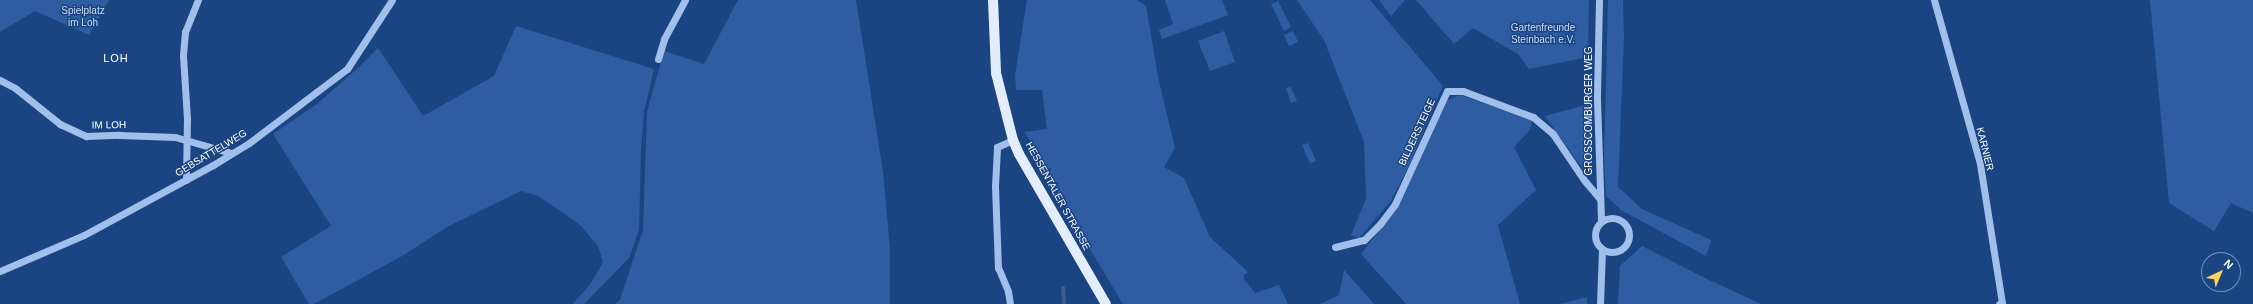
<!DOCTYPE html>
<style>
body{margin:0}
#map{position:relative;width:2253px;height:304px;overflow:hidden;background:#1b4582;font-family:Arial,sans-serif}
div>[style]{position:absolute}
.green>*{inset:0;background:#2e5ea1}
.stream>*{height:4px;margin:-2px;padding:0 2px;transform-origin:2px;border-radius:2px;background:#3d5c8a}
.minor>*{height:7px;margin:-3.5px;padding:0 3.5px;transform-origin:3.5px;border-radius:3.5px;background:#a0bfea}
.minor>.ring{margin:-3.5px;padding:0;box-sizing:content-box;background:none;border:7px solid #a0bfea;border-radius:50%}
.major>*{height:10px;margin:-5px;padding:0 5px;transform-origin:5px;border-radius:5px;background:#e4edfe}
span{translate:-50% -50%;white-space:nowrap;text-align:center;line-height:1.15;-webkit-text-stroke:3px #1b4582;paint-order:stroke}
.park-label{font-size:10px;color:#c5daf8}
.street-label{font-size:10px;color:#fff}
.neighbourhood-label{font-size:11px;color:#fff;letter-spacing:1px}
.north{position:absolute;left:2201px;top:252px;width:40px;height:40px;box-sizing:border-box;background:#1b4582;border:1px solid #768fb4;border-radius:50%;rotate:44deg;font-size:11px;font-weight:700;line-height:16px;text-align:center;color:#fff}
.north::after{content:'';display:block;margin:auto;width:14px;height:18px;background:#fcd35d;clip-path:polygon(50% 0,100% 100%,50% 72%,0 100%)}
</style>
<div id="map">
<div class="green">
<div style="clip-path:polygon(0 0,109px 0,89px 35px,35px 11px,0 32px)"></div>
<div style="clip-path:polygon(738px 0,856px 0,883px 172px,890px 249px,890px 304px,615px 304px,620px 300px,643px 230px,647px 112px,664px 51px,704px 64px)"></div>
<div style="clip-path:polygon(1027px 0,1137px 0,1146px 6px,1158px 77px,1175px 148px,1164px 167px,1184px 178px,1210px 237px,1248px 272px,1244px 275px,1244px 279px,1255px 293px,1279px 285px,1288px 304px,1123px 304px,1082px 236px,1025px 132px,1047px 129px,1042px 90px,1016px 90px,1015px 75px)"></div>
<div style="clip-path:polygon(1165px 0,1222px 0,1228px 15px,1162px 39px,1159px 30px,1173px 24px)"></div>
<div style="clip-path:polygon(1297px 0,1370px 0,1443px 86px,1407px 170px,1390px 202px,1359px 238px,1351px 235px,1366px 199px,1364px 142px,1324px 40px)"></div>
<div style="clip-path:polygon(1379px 0,1405px 0,1391px 16px)"></div>
<div style="clip-path:polygon(1416px 0,1589px 0,1588px 57px,1529px 69px,1518px 54px,1473px 28px,1454px 44px)"></div>
<div style="clip-path:polygon(1608px 0,1623px 0,1624px 37px,1618px 187px,1642px 209px,1711px 240px,1706px 256px,1621px 210px,1606px 196px,1604px 159px)"></div>
<div style="clip-path:polygon(2150px 0,2253px 0,2253px 213px,2231px 203px,2214px 231px,2169px 203px)"></div>
<div style="clip-path:polygon(1278px 1px,1291px 27px,1284px 31px,1271px 4px)"></div>
<div style="clip-path:polygon(516px 26px,654px 69px,644px 112px,641px 148px,639px 230px,629px 258px,584px 304px,573px 304px,591px 283px,603px 262px,598px 246px,581px 226px,562px 212px,538px 196px,521px 191px,447px 227px,402px 256px,314px 304px,309px 304px,281px 257px,331px 226px,273px 134px,317px 104px,358px 68px,378px 48px,423px 116px,494px 76px)"></div>
<div style="clip-path:polygon(1224px 31px,1235px 62px,1210px 71px,1198px 41px)"></div>
<div style="clip-path:polygon(1293px 31px,1298px 42px,1289px 46px,1284px 35px)"></div>
<div style="clip-path:polygon(1291px 87px,1297px 101px,1291px 103px,1286px 88px)"></div>
<div style="clip-path:polygon(1460px 95px,1532px 120px,1530px 130px,1514px 147px,1536px 190px,1498px 225px,1520px 304px,1406px 304px,1361px 254px,1394px 212px,1446px 101px)"></div>
<div style="clip-path:polygon(1589px 104px,1588px 176px,1545px 116px)"></div>
<div style="clip-path:polygon(1308px 143px,1316px 161px,1310px 164px,1302px 145px)"></div>
<div style="clip-path:polygon(1642px 246px,1707px 279px,1761px 304px,1618px 304px,1620px 266px)"></div>
<div style="clip-path:polygon(1344px 270px,1374px 304px,1320px 304px,1339px 295px)"></div>
<div style="clip-path:polygon(1587px 297px,1587px 304px,1560px 304px)"></div>
</div>
<div class="stream">
<div style="left:1063px;top:288px;width:16px;rotate:86deg"></div>
</div>
<div class="minor">
<div style="left:1599px;top:0;width:99px;rotate:91.2deg"></div>
<div style="left:1597px;top:99px;width:122px;rotate:88.1deg"></div>
<div style="left:1934px;top:0;width:170px;rotate:74.3deg"></div>
<div style="left:1980px;top:164px;width:141px;rotate:81deg"></div>
<div style="left:2002px;top:303px;width:3px;rotate:162deg"></div>
<div style="left:658px;top:59px;width:21px;rotate:-73deg"></div>
<div style="left:664px;top:39px;width:44px;rotate:-61.7deg"></div>
<div style="left:0;top:80px;width:17px;rotate:28deg"></div>
<div style="left:15px;top:88px;width:58px;rotate:38.7deg"></div>
<div style="left:60px;top:124px;width:29px;rotate:25deg"></div>
<div style="left:86px;top:136px;width:33px;rotate:-2deg"></div>
<div style="left:119px;top:135px;width:56px;rotate:2deg"></div>
<div style="left:175px;top:137px;width:58px;rotate:15.9deg"></div>
<div style="left:186px;top:180px;width:61px;rotate:-89.1deg"></div>
<div style="left:187px;top:119px;width:64px;rotate:-93.6deg"></div>
<div style="left:183px;top:55px;width:23px;rotate:-85deg"></div>
<div style="left:185px;top:32px;width:35px;rotate:-68deg"></div>
<div class="ring" style="left:1595px;top:218px;width:27px;height:27px"></div>
<div style="left:1335px;top:247px;width:30px;rotate:-14deg"></div>
<div style="left:1364px;top:240px;width:23px;rotate:-45deg"></div>
<div style="left:1380px;top:224px;width:25px;rotate:-53deg"></div>
<div style="left:1395px;top:204px;width:124px;rotate:-65.3deg"></div>
<div style="left:1447px;top:91px;width:16px"></div>
<div style="left:1463px;top:91px;width:75px;rotate:20.4deg"></div>
<div style="left:1533px;top:117px;width:26px;rotate:40deg"></div>
<div style="left:1553px;top:134px;width:55px;rotate:56deg"></div>
<div style="left:1584px;top:180px;width:23px;rotate:50deg"></div>
<div style="left:0;top:271px;width:91px;rotate:-23.2deg"></div>
<div style="left:84px;top:235px;width:147px;rotate:-28.5deg"></div>
<div style="left:213px;top:165px;width:42px;rotate:-31.4deg"></div>
<div style="left:249px;top:143px;width:123px;rotate:-37.1deg"></div>
<div style="left:347px;top:69px;width:82px;rotate:-56.9deg"></div>
<div style="left:1010px;top:304px;width:13px;rotate:-99deg"></div>
<div style="left:1008px;top:291px;width:25px;rotate:-113deg"></div>
<div style="left:998px;top:268px;width:82px;rotate:-92.1deg"></div>
<div style="left:995px;top:186px;width:39px;rotate:-87deg"></div>
<div style="left:997px;top:147px;width:17px;rotate:-24deg"></div>
<div style="left:1600px;top:304px;width:55px;rotate:-87.9deg"></div>
</div>
<div class="major">
<div style="left:993px;top:0;width:73px;rotate:87.6deg"></div>
<div style="left:996px;top:73px;width:69px;rotate:75.8deg"></div>
<div style="left:1013px;top:140px;width:15px;rotate:67deg"></div>
<div style="left:1019px;top:154px;width:173px;rotate:59.9deg"></div>
</div>
<div class="park-label">
<span style="left:83px;top:16px">Spielplatz<br>im Loh</span>
<span style="left:1543px;top:33px">Gartenfreunde<br>Steinbach e.V.</span>
</div>
<div class="street-label">
<span style="left:1589px;top:111px;rotate:-90deg">GROSSCOMBURGER WEG</span>
<span style="left:109px;top:125px;rotate:-1deg">IM LOH</span>
<span style="left:1417px;top:132px;rotate:-65deg">BILDERSTEIGE</span>
<span style="left:1985px;top:149px;rotate:76deg">KARNIER</span>
<span style="left:211px;top:153px;rotate:-31deg">GEBSATTELWEG</span>
<span style="left:1058px;top:196px;rotate:61deg">HESSENTALER STRASSE</span>
</div>
<div class="neighbourhood-label">
<span style="left:116px;top:58px">LOH</span>
</div>
<div class="north">N</div>
</div>
